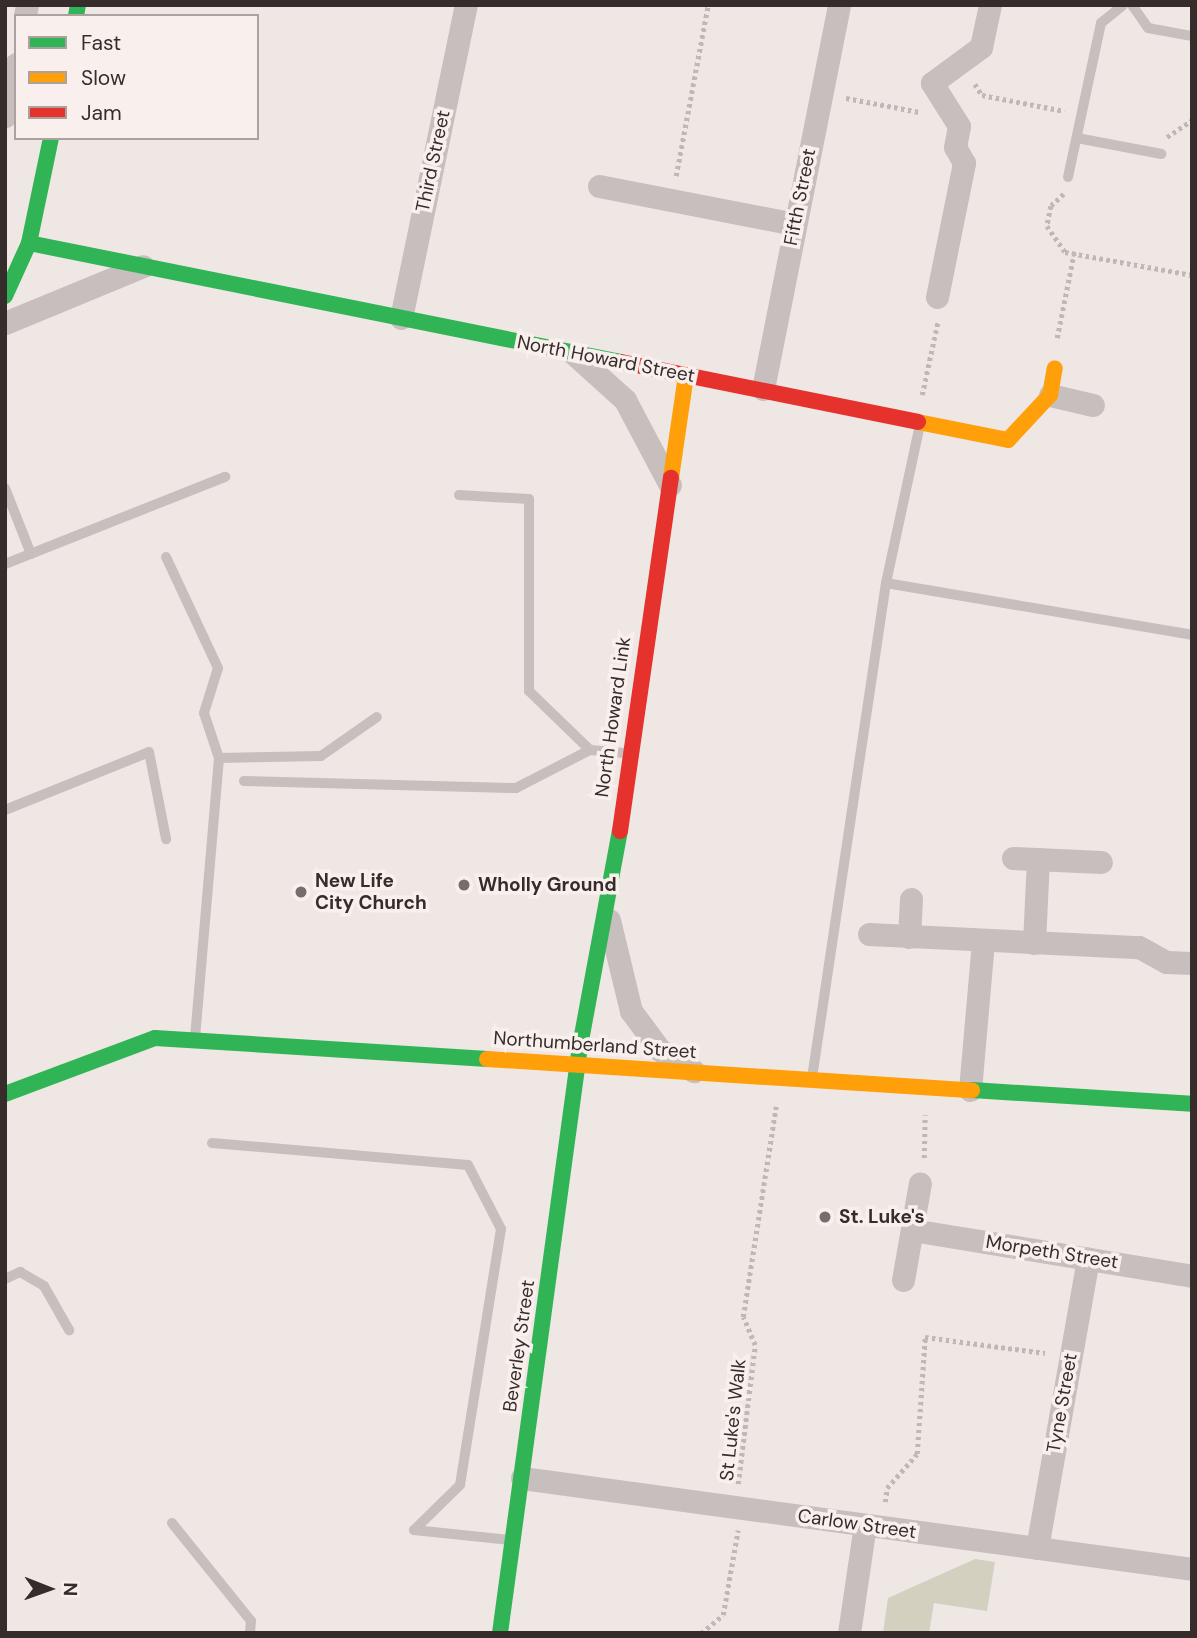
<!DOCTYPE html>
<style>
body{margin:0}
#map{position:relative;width:1197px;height:1638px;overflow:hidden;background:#eee7e4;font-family:"DM Sans",sans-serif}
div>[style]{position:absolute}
.green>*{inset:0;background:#d3d0c0}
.path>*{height:4.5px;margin-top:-2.25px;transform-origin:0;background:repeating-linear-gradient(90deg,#bfb8b6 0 3.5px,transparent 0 7px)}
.lane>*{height:10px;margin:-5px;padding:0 5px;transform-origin:5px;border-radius:5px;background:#c7bfbd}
.street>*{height:23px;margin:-11.5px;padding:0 11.5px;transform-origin:11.5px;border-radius:11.5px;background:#c7bfbd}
.fast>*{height:16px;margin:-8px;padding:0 8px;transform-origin:8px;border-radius:8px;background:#30b455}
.slow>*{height:16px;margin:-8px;padding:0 8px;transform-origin:8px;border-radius:8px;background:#ff9f0a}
.jam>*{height:16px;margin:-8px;padding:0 8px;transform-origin:8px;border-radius:8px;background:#e5322d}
.dots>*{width:19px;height:19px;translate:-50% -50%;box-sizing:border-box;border:4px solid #f9f0ed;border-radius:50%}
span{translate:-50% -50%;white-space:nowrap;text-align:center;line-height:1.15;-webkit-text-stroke:7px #f9f0ed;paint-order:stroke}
.street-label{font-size:19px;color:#372c2c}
.poi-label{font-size:19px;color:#372c2c;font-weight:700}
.left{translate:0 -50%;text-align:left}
.frame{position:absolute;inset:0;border:7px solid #372c2c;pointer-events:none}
.legend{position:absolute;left:14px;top:14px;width:245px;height:126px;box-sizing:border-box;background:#f9f0ed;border:2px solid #aba2a0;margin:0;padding:9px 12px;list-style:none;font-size:21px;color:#372c2c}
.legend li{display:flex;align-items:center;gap:14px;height:35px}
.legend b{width:35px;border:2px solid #aba2a0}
.north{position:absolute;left:14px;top:1554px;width:70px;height:70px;-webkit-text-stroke:5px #f9f0ed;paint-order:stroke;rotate:91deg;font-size:19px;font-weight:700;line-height:28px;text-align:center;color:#372c2c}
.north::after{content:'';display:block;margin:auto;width:24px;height:32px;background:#372c2c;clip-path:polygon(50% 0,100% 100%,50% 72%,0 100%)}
</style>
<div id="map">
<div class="green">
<div style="clip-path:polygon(975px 1559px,995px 1562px,987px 1611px,934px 1603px,929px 1633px,883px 1633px,888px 1598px)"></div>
</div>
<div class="path">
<div style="left:975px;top:84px;width:13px;rotate:58deg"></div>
<div style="left:982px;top:95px;width:84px;rotate:11deg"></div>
<div style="left:846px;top:98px;width:75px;rotate:10.7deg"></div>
<div style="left:1167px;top:137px;width:30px;rotate:-34deg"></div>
<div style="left:676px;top:176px;width:174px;rotate:-79.4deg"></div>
<div style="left:1064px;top:194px;width:18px;rotate:137deg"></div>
<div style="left:1051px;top:206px;width:20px;rotate:101deg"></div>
<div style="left:1047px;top:226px;width:32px;rotate:55deg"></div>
<div style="left:1065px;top:252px;width:129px;rotate:10.3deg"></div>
<div style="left:1057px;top:338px;width:87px;rotate:-78.7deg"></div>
<div style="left:922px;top:395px;width:76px;rotate:-77.8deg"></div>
<div style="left:924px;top:1158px;width:43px;rotate:-88.7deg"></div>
<div style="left:738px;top:1484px;width:140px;rotate:-83deg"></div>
<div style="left:755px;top:1345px;width:30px;rotate:-113deg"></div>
<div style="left:743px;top:1317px;width:213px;rotate:-81.1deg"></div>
<div style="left:885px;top:1502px;width:14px;rotate:-82deg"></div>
<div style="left:887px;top:1488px;width:45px;rotate:-48.6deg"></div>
<div style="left:917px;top:1454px;width:117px;rotate:-86.1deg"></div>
<div style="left:925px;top:1337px;width:121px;rotate:7.6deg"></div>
<div style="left:701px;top:1633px;width:28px;rotate:-39deg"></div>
<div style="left:723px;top:1615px;width:86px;rotate:-80deg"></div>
</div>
<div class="lane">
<div style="left:1132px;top:5px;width:28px;rotate:55deg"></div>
<div style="left:1148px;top:28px;width:45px;rotate:10.3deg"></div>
<div style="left:1077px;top:138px;width:86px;rotate:10.7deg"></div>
<div style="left:1068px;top:177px;width:157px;rotate:-77.9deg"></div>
<div style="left:1101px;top:23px;width:28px;rotate:-39deg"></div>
<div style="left:5px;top:488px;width:71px;rotate:68.5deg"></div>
<div style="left:459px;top:495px;width:70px;rotate:3.3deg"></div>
<div style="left:529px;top:499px;width:192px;rotate:90deg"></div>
<div style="left:529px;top:691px;width:85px;rotate:44deg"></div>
<div style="left:166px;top:557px;width:123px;rotate:64.9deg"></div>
<div style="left:218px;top:668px;width:47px;rotate:107.3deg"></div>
<div style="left:204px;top:713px;width:47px;rotate:71.6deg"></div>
<div style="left:219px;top:758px;width:281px;rotate:94.9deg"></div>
<div style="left:5px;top:564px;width:237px;rotate:-21.6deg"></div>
<div style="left:886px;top:583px;width:310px;rotate:9.6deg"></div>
<div style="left:219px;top:758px;width:102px;rotate:-1.1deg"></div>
<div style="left:321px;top:756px;width:68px;rotate:-34.9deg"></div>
<div style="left:244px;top:781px;width:272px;rotate:1.5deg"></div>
<div style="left:516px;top:788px;width:83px;rotate:-27.2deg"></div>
<div style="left:590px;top:750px;width:38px;rotate:5deg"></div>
<div style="left:5px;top:810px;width:155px;rotate:-21.9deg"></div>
<div style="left:149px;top:752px;width:89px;rotate:78.9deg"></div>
<div style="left:812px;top:1078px;width:501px;rotate:-81.5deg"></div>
<div style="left:886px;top:583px;width:163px;rotate:-77.9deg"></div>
<div style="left:212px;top:1143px;width:257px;rotate:4.9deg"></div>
<div style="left:468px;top:1165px;width:72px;rotate:62.7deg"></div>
<div style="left:501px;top:1229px;width:259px;rotate:99.1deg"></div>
<div style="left:460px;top:1485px;width:64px;rotate:135.6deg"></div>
<div style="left:414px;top:1530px;width:98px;rotate:5.9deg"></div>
<div style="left:5px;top:1279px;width:17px;rotate:-25deg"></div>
<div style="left:20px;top:1272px;width:28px;rotate:30deg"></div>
<div style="left:44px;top:1286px;width:51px;rotate:60.4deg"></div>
<div style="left:172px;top:1523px;width:126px;rotate:51.1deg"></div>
<div style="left:251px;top:1621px;width:12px;rotate:95deg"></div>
</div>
<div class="street">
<div style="left:25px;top:16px;width:11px;rotate:-80deg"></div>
<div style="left:5px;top:116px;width:53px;rotate:-78.1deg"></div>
<div style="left:599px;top:186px;width:200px;rotate:11deg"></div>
<div style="left:937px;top:297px;width:137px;rotate:-78.6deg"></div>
<div style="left:964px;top:163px;width:18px;rotate:-119deg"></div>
<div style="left:955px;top:147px;width:21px;rotate:-79deg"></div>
<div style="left:959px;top:126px;width:51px;rotate:-122.1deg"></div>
<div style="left:932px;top:83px;width:61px;rotate:-36.3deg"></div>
<div style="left:981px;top:47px;width:43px;rotate:-77.9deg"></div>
<div style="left:401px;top:318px;width:320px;rotate:-78.3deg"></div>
<div style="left:5px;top:323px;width:149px;rotate:-22.4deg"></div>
<div style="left:574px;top:354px;width:69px;rotate:42deg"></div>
<div style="left:625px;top:400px;width:96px;rotate:62.1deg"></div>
<div style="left:763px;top:389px;width:391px;rotate:-78.8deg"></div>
<div style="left:1050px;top:395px;width:44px;rotate:13.1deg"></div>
<div style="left:1013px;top:858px;width:88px;rotate:2.6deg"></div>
<div style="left:609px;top:920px;width:94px;rotate:76.4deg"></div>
<div style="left:631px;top:1011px;width:49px;rotate:53.4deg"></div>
<div style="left:660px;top:1050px;width:40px;rotate:32deg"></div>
<div style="left:869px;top:934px;width:270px;rotate:2.8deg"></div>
<div style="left:1139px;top:947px;width:31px;rotate:29deg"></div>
<div style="left:1166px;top:962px;width:26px;rotate:2deg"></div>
<div style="left:909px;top:937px;width:38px;rotate:-87deg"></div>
<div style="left:1034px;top:943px;width:84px;rotate:-87.3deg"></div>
<div style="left:970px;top:1090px;width:150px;rotate:-85deg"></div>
<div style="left:912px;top:1230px;width:284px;rotate:9.3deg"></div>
<div style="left:903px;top:1280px;width:98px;rotate:-80.1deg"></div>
<div style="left:522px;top:1478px;width:676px;rotate:7.73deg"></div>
<div style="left:1037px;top:1548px;width:294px;rotate:-80deg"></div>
<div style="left:849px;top:1633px;width:109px;rotate:-81.6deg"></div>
</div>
<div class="fast">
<div style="left:76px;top:16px;width:11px;rotate:-80deg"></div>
<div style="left:29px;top:243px;width:604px;rotate:11.37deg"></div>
<div style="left:5px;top:296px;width:58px;rotate:-65.6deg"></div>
<div style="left:29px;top:243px;width:107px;rotate:-78.2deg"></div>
<div style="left:972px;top:1090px;width:220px;rotate:3.6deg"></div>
<div style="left:5px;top:1094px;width:160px;rotate:-20.5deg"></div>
<div style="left:155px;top:1038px;width:333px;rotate:3.6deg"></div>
<div style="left:500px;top:1633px;width:592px;rotate:-82.24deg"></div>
<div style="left:580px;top:1046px;width:219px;rotate:-79.5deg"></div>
</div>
<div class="slow">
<div style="left:918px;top:422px;width:92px;rotate:11.3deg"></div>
<div style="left:1008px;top:440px;width:62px;rotate:-47deg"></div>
<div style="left:1050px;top:395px;width:27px;rotate:-80deg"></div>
<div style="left:671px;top:478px;width:104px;rotate:-81.7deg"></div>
<div style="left:487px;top:1059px;width:486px;rotate:3.7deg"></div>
</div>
<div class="jam">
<div style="left:621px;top:362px;width:303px;rotate:11.4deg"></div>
<div style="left:620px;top:831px;width:357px;rotate:-81.8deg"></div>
</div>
<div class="dots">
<div style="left:464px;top:885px;background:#776d6c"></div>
<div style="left:301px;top:892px;background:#776d6c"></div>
<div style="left:825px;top:1217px;background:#776d6c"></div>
</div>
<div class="street-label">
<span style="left:433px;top:161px;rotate:-78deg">Third Street</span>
<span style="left:800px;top:197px;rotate:-79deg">Fifth Street</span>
<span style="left:606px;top:359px;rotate:11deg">North Howard Street</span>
<span style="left:613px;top:717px;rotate:-82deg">North Howard Link</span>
<span style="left:595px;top:1045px;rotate:4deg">Northumberland Street</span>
<span style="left:1052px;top:1252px;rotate:9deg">Morpeth Street</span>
<span style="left:519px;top:1346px;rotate:-82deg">Beverley Street</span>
<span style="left:1062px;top:1403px;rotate:-80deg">Tyne Street</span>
<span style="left:733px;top:1420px;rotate:-84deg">St Luke's Walk</span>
<span style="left:857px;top:1524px;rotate:8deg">Carlow Street</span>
</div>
<div class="poi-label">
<span class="left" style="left:315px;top:892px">New Life<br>City Church</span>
<span class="left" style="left:478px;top:885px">Wholly Ground</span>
<span class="left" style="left:839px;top:1217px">St. Luke's</span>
</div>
<div class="frame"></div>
<ul class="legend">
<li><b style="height:9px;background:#30b455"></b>Fast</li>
<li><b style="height:9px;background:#ff9f0a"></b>Slow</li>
<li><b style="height:9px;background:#e5322d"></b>Jam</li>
</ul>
<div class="north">N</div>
</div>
